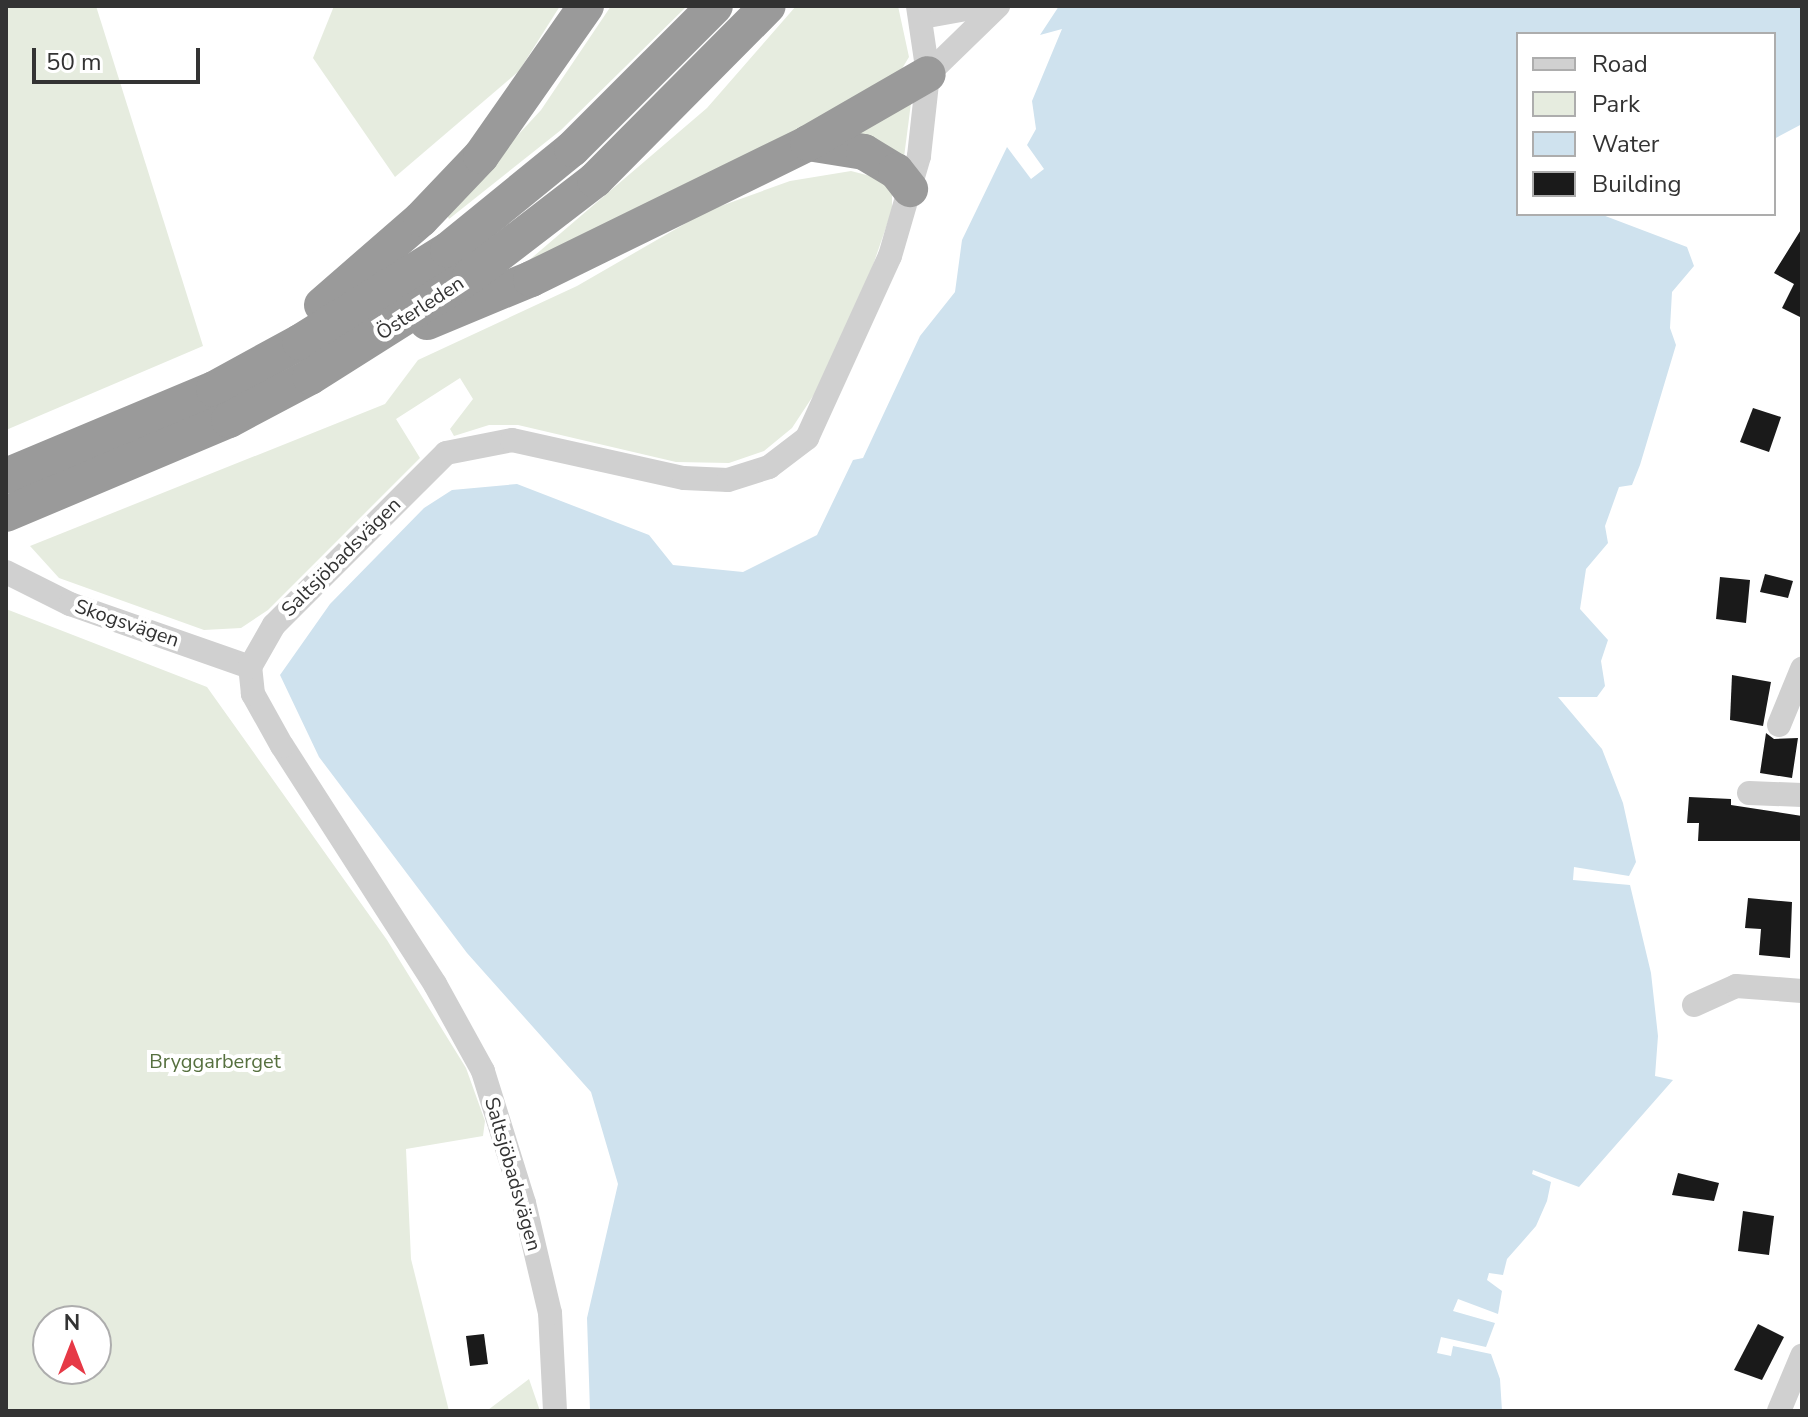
<!DOCTYPE html>
<meta charset="utf-8">
<style>
body{margin:0}
#map{position:relative;width:1808px;height:1417px;overflow:hidden;background:#fff;font-family:"Nunito Sans",sans-serif}
div>[style]{position:absolute}
.green>*{inset:0;background:#e6ecdf}
.water>*{inset:0;background:#cfe2ee}
.building>*{inset:0;background:#1a1a1a}
.minor>*{height:24px;margin:-12px;padding:0 12px;transform-origin:12px;border-radius:12px;background:#d0d0d0}
.highway>*{height:36px;margin:-18px;padding:0 18px;transform-origin:18px;border-radius:18px;background:#9a9a9a}
span{translate:-50% -50%;white-space:nowrap;text-align:center;line-height:1.15;-webkit-text-stroke:8px #fff;paint-order:stroke}
.street-label{font-size:20px;color:#333}
.park-label{font-size:20px;color:#56703f}
.frame{position:absolute;inset:0;border:8px solid #333;pointer-events:none}
.legend{position:absolute;left:1516px;top:32px;width:260px;height:184px;box-sizing:border-box;background:#fff;border:2px solid #adadad;margin:0;padding:10px 14px;list-style:none;font-size:24px;color:#333}
.legend li{display:flex;align-items:center;gap:16px;height:40px}
.legend b{width:40px;border:2px solid #adadad}
.north{position:absolute;left:32px;top:1305px;width:80px;height:80px;box-sizing:border-box;background:#fff;border:2px solid #adadad;border-radius:50%;rotate:0deg;font-size:22px;font-weight:700;line-height:32px;text-align:center;color:#333}
.north::after{content:'';display:block;margin:auto;width:28px;height:36px;background:#e63946;clip-path:polygon(50% 0,100% 100%,50% 72%,0 100%)}
.scale{position:absolute;left:32px;top:48px;width:168px;height:36px;box-sizing:border-box;border:4px solid #333;border-top:0;padding-left:10px;font-size:24px;line-height:28px;white-space:nowrap;color:#333;-webkit-text-stroke:6px #fff;paint-order:stroke}
</style>
<div id="map">
<div class="green">
<div style="clip-path:polygon(6px 6px,96px 6px,203px 346px,6px 430px)"></div>
<div style="clip-path:polygon(334px 6px,560px 6px,519px 71px,395px 177px,313px 58px)"></div>
<div style="clip-path:polygon(611px 6px,687px 6px,561px 130px,449px 219px,446px 213px,541px 110px)"></div>
<div style="clip-path:polygon(796px 6px,898px 6px,909px 57px,900px 72px,784px 137px,527px 262px,707px 108px)"></div>
<div style="clip-path:polygon(911px 103px,903px 165px,846px 136px)"></div>
<div style="clip-path:polygon(851px 171px,882px 179px,892px 191px,892px 210px,872px 268px,815px 393px,792px 428px,764px 451px,729px 463px,676px 462px,518px 425px,489px 425px,454px 436px,450px 429px,473px 399px,460px 378px,396px 419px,420px 458px,268px 610px,241px 628px,204px 630px,59px 578px,30px 546px,385px 404px,418px 360px,577px 286px,707px 211px,790px 181px)"></div>
<div style="clip-path:polygon(evenodd,6px 609px,207px 687px,387px 940px,466px 1068px,485px 1121px,483px 1136px,406px 1149px,411px 1259px,449px 1411px,6px 1411px,6px 609px,48px 1321px,96px 1321px,96px 1369px,48px 1369px,48px 1321px)"></div>
<div style="clip-path:polygon(529px 1379px,540px 1411px,482px 1411px,488px 1410px)"></div>
</div>
<div class="water">
<div style="clip-path:polygon(1059px 6px,1802px 6px,1802px 124px,1774px 139px,1774px 34px,1518px 34px,1518px 214px,1600px 214px,1687px 247px,1694px 266px,1672px 292px,1670px 328px,1676px 345px,1640px 465px,1632px 485px,1619px 487px,1605px 526px,1608px 543px,1586px 569px,1580px 609px,1608px 640px,1601px 661px,1605px 686px,1597px 697px,1558px 697px,1602px 749px,1623px 803px,1636px 862px,1629px 876px,1574px 867px,1573px 880px,1630px 885px,1651px 973px,1658px 1036px,1655px 1076px,1673px 1080px,1579px 1187px,1533px 1170px,1532px 1174px,1551px 1182px,1547px 1201px,1536px 1226px,1507px 1259px,1503px 1275px,1489px 1273px,1487px 1280px,1502px 1291px,1498px 1314px,1458px 1299px,1453px 1311px,1495px 1323px,1486px 1347px,1441px 1337px,1437px 1353px,1451px 1356px,1453px 1346px,1491px 1354px,1500px 1379px,1502px 1411px,590px 1411px,587px 1318px,618px 1184px,591px 1092px,467px 953px,319px 757px,280px 675px,330px 604px,424px 508px,452px 490px,517px 484px,649px 535px,673px 565px,743px 572px,817px 535px,853px 460px,863px 458px,920px 336px,955px 292px,962px 240px,1007px 147px,1031px 179px,1044px 169px,1027px 145px,1036px 129px,1032px 101px,1062px 29px,1040px 35px)"></div>
</div>
<div class="building">
<div style="clip-path:polygon(1802px 228px,1802px 318px,1782px 308px,1794px 284px,1774px 273px)"></div>
<div style="clip-path:polygon(1753px 408px,1781px 417px,1769px 452px,1740px 442px)"></div>
<div style="clip-path:polygon(1765px 574px,1793px 581px,1788px 598px,1760px 592px)"></div>
<div style="clip-path:polygon(1720px 577px,1750px 580px,1746px 623px,1716px 619px)"></div>
<div style="clip-path:polygon(1732px 675px,1771px 682px,1763px 726px,1730px 720px)"></div>
<div style="clip-path:polygon(1766px 733px,1774px 739px,1798px 738px,1792px 778px,1760px 773px)"></div>
<div style="clip-path:polygon(1689px 797px,1731px 799px,1731px 805px,1802px 816px,1802px 841px,1698px 841px,1699px 823px,1687px 823px)"></div>
<div style="clip-path:polygon(1748px 898px,1792px 902px,1790px 958px,1759px 955px,1761px 929px,1745px 928px)"></div>
<div style="clip-path:polygon(1678px 1173px,1719px 1183px,1714px 1201px,1672px 1195px)"></div>
<div style="clip-path:polygon(1743px 1211px,1774px 1216px,1769px 1255px,1738px 1251px)"></div>
<div style="clip-path:polygon(1758px 1324px,1784px 1337px,1762px 1380px,1734px 1370px)"></div>
<div style="clip-path:polygon(484px 1334px,488px 1364px,470px 1366px,466px 1336px)"></div>
</div>
<div class="minor">
<div style="left:922px;top:17px;width:62px;rotate:-10.2deg"></div>
<div style="left:928px;top:74px;width:98px;rotate:-44.2deg"></div>
<div style="left:6px;top:572px;width:72px;rotate:26.6deg"></div>
<div style="left:70px;top:604px;width:191px;rotate:19.3deg"></div>
<div style="left:1779px;top:725px;width:61px;rotate:-67.7deg"></div>
<div style="left:1749px;top:793px;width:53px;rotate:2.2deg"></div>
<div style="left:1694px;top:1005px;width:46px;rotate:-24.3deg"></div>
<div style="left:1736px;top:986px;width:66px;rotate:4.3deg"></div>
<div style="left:555px;top:1411px;width:98px;rotate:-92.9deg"></div>
<div style="left:550px;top:1313px;width:113px;rotate:-103.3deg"></div>
<div style="left:524px;top:1203px;width:138px;rotate:-107.3deg"></div>
<div style="left:483px;top:1071px;width:99px;rotate:-118.9deg"></div>
<div style="left:435px;top:984px;width:283px;rotate:-122.7deg"></div>
<div style="left:282px;top:746px;width:60px;rotate:-119.1deg"></div>
<div style="left:253px;top:694px;width:27px;rotate:-96deg"></div>
<div style="left:250px;top:667px;width:48px;rotate:-60.3deg"></div>
<div style="left:274px;top:625px;width:243px;rotate:-45deg"></div>
<div style="left:446px;top:453px;width:67px;rotate:-11.1deg"></div>
<div style="left:512px;top:440px;width:176px;rotate:12.5deg"></div>
<div style="left:684px;top:478px;width:44px;rotate:2.6deg"></div>
<div style="left:728px;top:480px;width:43px;rotate:-17.6deg"></div>
<div style="left:769px;top:467px;width:48px;rotate:-37.3deg"></div>
<div style="left:807px;top:438px;width:200px;rotate:-65.5deg"></div>
<div style="left:890px;top:256px;width:104px;rotate:-73.8deg"></div>
<div style="left:919px;top:156px;width:82px;rotate:-83.7deg"></div>
<div style="left:928px;top:74px;width:69px;rotate:-98.4deg"></div>
<div style="left:1779px;top:1411px;width:60px;rotate:-67.3deg"></div>
</div>
<div class="highway">
<div style="left:808px;top:143px;width:57px;rotate:9.1deg"></div>
<div style="left:864px;top:152px;width:37px;rotate:31deg"></div>
<div style="left:896px;top:171px;width:23px;rotate:52deg"></div>
<div style="left:322px;top:305px;width:131px;rotate:-41deg"></div>
<div style="left:421px;top:219px;width:87px;rotate:-46.4deg"></div>
<div style="left:481px;top:156px;width:183px;rotate:-55deg"></div>
<div style="left:427px;top:322px;width:113px;rotate:-22.5deg"></div>
<div style="left:531px;top:279px;width:309px;rotate:-26.1deg"></div>
<div style="left:808px;top:143px;width:138px;rotate:-29.9deg"></div>
<div style="left:6px;top:476px;width:225px;rotate:-22.7deg"></div>
<div style="left:214px;top:389px;width:98px;rotate:-28.7deg"></div>
<div style="left:300px;top:342px;width:174px;rotate:-31.9deg"></div>
<div style="left:448px;top:250px;width:160px;rotate:-39.2deg"></div>
<div style="left:572px;top:149px;width:202px;rotate:-45deg"></div>
<div style="left:6px;top:514px;width:242px;rotate:-22.9deg"></div>
<div style="left:229px;top:420px;width:92px;rotate:-28deg"></div>
<div style="left:310px;top:377px;width:189px;rotate:-32.3deg"></div>
<div style="left:470px;top:276px;width:158px;rotate:-37.5deg"></div>
<div style="left:595px;top:180px;width:245px;rotate:-45.2deg"></div>
</div>
<div class="street-label">
<span style="left:420px;top:308px;rotate:-33deg">Österleden</span>
<span style="left:341px;top:557px;rotate:-45deg">Saltsjöbadsvägen</span>
<span style="left:127px;top:623px;rotate:19deg">Skogsvägen</span>
<span style="left:513px;top:1174px;rotate:74deg">Saltsjöbadsvägen</span>
</div>
<div class="park-label">
<span style="left:215px;top:1061px">Bryggarberget</span>
</div>
<div class="frame"></div>
<ul class="legend">
<li><b style="height:10px;background:#d0d0d0"></b>Road</li>
<li><b style="height:22px;background:#e6ecdf"></b>Park</li>
<li><b style="height:22px;background:#cfe2ee"></b>Water</li>
<li><b style="height:22px;background:#1a1a1a"></b>Building</li>
</ul>
<div class="north">N</div>
<div class="scale">50 m</div>
</div>
